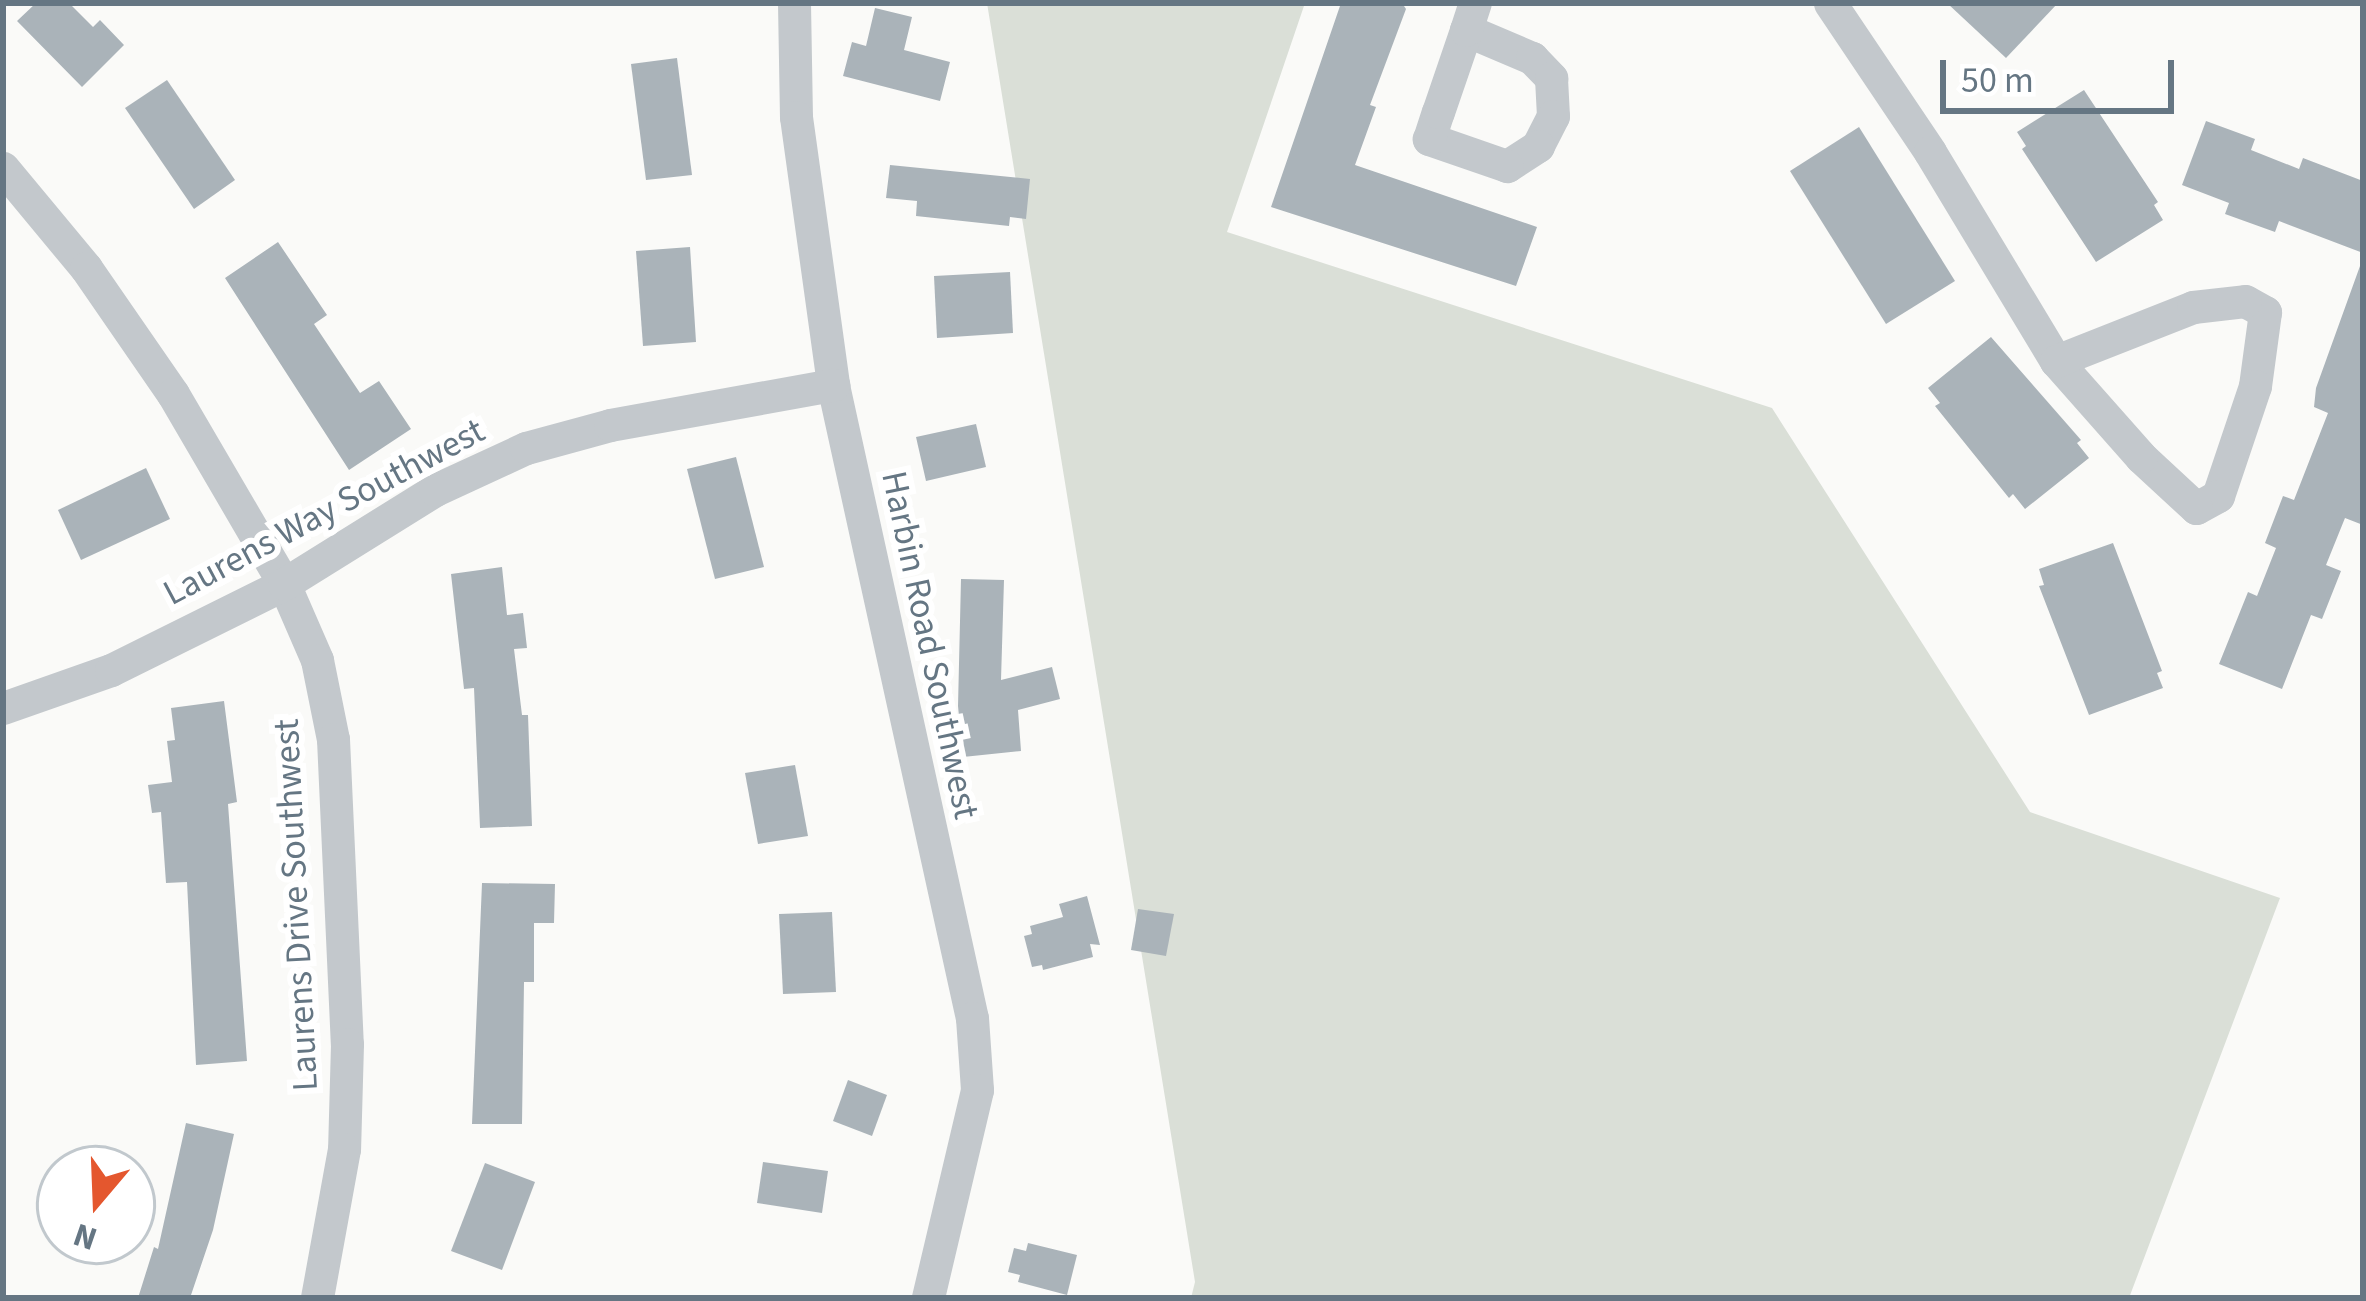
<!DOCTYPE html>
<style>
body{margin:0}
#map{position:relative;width:2366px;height:1301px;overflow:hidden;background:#fafaf8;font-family:"Source Sans 3",sans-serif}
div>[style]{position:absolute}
.green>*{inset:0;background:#dadfd7}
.building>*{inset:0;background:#aab3b9}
.minor>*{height:33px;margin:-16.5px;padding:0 16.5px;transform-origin:16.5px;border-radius:16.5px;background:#c3c8cc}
span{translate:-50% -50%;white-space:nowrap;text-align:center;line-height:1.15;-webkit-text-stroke:12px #fff;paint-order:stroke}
.street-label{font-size:36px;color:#657683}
.frame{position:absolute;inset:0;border:6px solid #657683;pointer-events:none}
.north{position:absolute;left:36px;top:1145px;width:120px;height:120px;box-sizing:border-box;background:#fff;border:3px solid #c1c8cd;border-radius:50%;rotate:199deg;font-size:33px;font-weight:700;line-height:48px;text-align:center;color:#657683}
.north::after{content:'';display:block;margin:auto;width:42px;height:54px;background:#e4572e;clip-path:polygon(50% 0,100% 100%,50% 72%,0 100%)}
.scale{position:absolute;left:1940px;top:60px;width:234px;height:54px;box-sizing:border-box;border:6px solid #657683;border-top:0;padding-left:15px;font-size:36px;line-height:42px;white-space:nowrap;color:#657683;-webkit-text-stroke:9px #fff;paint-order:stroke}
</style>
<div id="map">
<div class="green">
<div style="clip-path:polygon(987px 3px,1305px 3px,1227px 232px,1772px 408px,2030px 812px,2280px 898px,2129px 1298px,1191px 1298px,1195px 1282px)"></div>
</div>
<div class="building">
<div style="clip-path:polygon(36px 3px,69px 3px,93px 27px,100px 20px,124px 45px,82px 87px,17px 21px)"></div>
<div style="clip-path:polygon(1341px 3px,1402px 3px,1406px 9px,1370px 105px,1376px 107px,1355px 165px,1537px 227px,1516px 286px,1271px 207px)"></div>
<div style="clip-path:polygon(1947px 3px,2058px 3px,2006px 58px)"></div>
<div style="clip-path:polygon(875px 8px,912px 17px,904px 50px,950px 62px,940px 101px,843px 76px,852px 42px,866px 46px)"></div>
<div style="clip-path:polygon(677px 58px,692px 175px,646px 180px,631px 64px)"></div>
<div style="clip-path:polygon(167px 80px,235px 180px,194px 209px,125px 108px)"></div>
<div style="clip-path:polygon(2084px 90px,2158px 202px,2154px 205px,2163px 220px,2096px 262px,2022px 149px,2026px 146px,2017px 132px)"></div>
<div style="clip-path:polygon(2206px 121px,2255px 139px,2251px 150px,2299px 169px,2303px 158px,2363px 181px,2363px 253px,2279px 221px,2275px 232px,2225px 214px,2229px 203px,2182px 185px)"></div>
<div style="clip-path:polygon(1859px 127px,1955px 281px,1886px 324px,1790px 171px)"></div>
<div style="clip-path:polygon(890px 165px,1030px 179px,1026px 219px,1010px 217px,1009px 226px,916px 216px,917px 201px,886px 198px)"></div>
<div style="clip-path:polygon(278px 242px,327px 315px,314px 324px,360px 393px,379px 381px,411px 429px,349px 470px,225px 278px)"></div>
<div style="clip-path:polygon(690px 247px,696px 342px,643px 346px,636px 251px)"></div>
<div style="clip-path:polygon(2360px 266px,2363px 525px,2345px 518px,2326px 565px,2341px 571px,2322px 619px,2311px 615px,2282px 689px,2219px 664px,2248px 592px,2257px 596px,2276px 548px,2265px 543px,2283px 496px,2294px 500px,2328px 413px,2314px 407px,2316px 388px)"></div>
<div style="clip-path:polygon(1010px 272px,1013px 333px,937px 338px,934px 276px)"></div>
<div style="clip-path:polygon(1991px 337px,2081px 440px,2077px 443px,2089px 458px,2025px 509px,2013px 494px,2009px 498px,1935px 406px,1940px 403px,1928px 388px)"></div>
<div style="clip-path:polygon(976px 424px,986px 467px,926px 481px,916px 437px)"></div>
<div style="clip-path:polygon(736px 457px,764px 567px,715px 579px,687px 469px)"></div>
<div style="clip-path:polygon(146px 468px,170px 519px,81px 560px,58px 510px)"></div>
<div style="clip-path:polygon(2113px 543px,2162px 671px,2157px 673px,2163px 688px,2089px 715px,2039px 586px,2044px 585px,2039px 569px)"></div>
<div style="clip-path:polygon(502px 567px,507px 615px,523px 613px,527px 648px,514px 649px,522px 715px,528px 715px,532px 826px,480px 828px,474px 688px,464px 689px,451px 574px)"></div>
<div style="clip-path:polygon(961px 579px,1004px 580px,1001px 680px,1052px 667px,1060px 699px,1018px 710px,1021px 751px,963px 757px,958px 706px)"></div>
<div style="clip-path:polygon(224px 701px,237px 802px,228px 804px,247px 1061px,196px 1065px,187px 882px,166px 883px,161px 812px,152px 813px,148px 785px,172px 782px,167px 741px,175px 740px,171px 708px)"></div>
<div style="clip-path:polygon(795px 765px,808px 836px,758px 844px,745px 773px)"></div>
<div style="clip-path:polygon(482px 883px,555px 884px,554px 923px,534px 923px,534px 982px,524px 982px,522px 1124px,472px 1124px)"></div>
<div style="clip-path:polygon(1087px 896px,1100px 945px,1090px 944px,1093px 957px,1043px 970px,1042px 965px,1032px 967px,1024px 936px,1032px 934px,1030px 926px,1063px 917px,1059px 904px)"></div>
<div style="clip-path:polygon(1138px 909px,1174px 914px,1166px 956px,1131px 950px)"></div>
<div style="clip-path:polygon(832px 912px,836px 992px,783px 994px,779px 914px)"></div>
<div style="clip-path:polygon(848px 1080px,887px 1095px,872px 1136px,833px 1121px)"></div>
<div style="clip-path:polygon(186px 1123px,234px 1134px,213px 1230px,190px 1298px,138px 1298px,154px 1247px,158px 1249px)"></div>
<div style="clip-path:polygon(763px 1162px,828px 1171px,822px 1213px,757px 1203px)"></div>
<div style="clip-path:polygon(485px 1163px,535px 1182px,502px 1270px,451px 1251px)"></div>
<div style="clip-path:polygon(1028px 1243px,1077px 1255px,1067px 1295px,1018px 1282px,1020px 1275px,1008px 1272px,1014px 1248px,1026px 1251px)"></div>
</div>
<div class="minor">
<div style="left:794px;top:3px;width:114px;rotate:89deg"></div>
<div style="left:796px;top:117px;width:271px;rotate:82.1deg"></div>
<div style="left:833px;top:385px;width:648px;rotate:77.62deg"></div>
<div style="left:972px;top:1018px;width:72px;rotate:86deg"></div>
<div style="left:977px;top:1090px;width:214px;rotate:103.3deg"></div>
<div style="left:1830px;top:3px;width:179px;rotate:56.1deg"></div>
<div style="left:1930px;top:152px;width:244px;rotate:58.9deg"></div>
<div style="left:1466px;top:30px;width:72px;rotate:23deg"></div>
<div style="left:1532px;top:58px;width:28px;rotate:46deg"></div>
<div style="left:1551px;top:78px;width:38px;rotate:87deg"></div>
<div style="left:1553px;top:116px;width:34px;rotate:117deg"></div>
<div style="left:1538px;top:146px;width:37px;rotate:147deg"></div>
<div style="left:1507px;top:166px;width:83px;rotate:-160.9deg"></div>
<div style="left:1429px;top:139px;width:28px;rotate:-72deg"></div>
<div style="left:1438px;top:112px;width:87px;rotate:-71.1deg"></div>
<div style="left:1466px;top:30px;width:28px;rotate:-72deg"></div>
<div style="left:3px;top:168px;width:130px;rotate:50.3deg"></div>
<div style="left:86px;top:268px;width:153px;rotate:55.4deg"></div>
<div style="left:173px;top:394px;width:220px;rotate:59.7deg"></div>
<div style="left:284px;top:584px;width:83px;rotate:66.5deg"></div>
<div style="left:317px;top:660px;width:81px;rotate:78.6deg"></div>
<div style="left:333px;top:739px;width:305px;rotate:87.4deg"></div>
<div style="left:347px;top:1044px;width:105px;rotate:91.6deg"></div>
<div style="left:344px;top:1149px;width:151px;rotate:100.3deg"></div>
<div style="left:2245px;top:301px;width:23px;rotate:29deg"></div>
<div style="left:2265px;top:312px;width:75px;rotate:97.7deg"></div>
<div style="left:2255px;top:386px;width:116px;rotate:108.6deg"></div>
<div style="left:2218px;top:496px;width:25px;rotate:151deg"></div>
<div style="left:2196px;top:508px;width:75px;rotate:-137.2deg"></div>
<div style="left:2141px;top:457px;width:128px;rotate:-131.5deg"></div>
<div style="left:2056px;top:361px;width:147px;rotate:-21.5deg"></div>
<div style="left:2193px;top:307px;width:52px;rotate:-6.6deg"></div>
<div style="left:3px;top:708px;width:114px;rotate:-19.4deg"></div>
<div style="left:111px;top:670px;width:193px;rotate:-26.4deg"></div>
<div style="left:284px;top:584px;width:178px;rotate:-31.9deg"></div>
<div style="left:435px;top:490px;width:100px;rotate:-24.8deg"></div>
<div style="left:526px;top:448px;width:87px;rotate:-15.3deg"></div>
<div style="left:610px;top:425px;width:227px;rotate:-10.2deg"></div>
</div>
<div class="street-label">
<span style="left:324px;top:512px;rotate:-28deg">Laurens Way Southwest</span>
<span style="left:930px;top:645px;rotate:78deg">Harbin Road Southwest</span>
<span style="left:296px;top:905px;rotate:-93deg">Laurens Drive Southwest</span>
</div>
<div class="frame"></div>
<div class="north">N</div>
<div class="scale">50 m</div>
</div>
